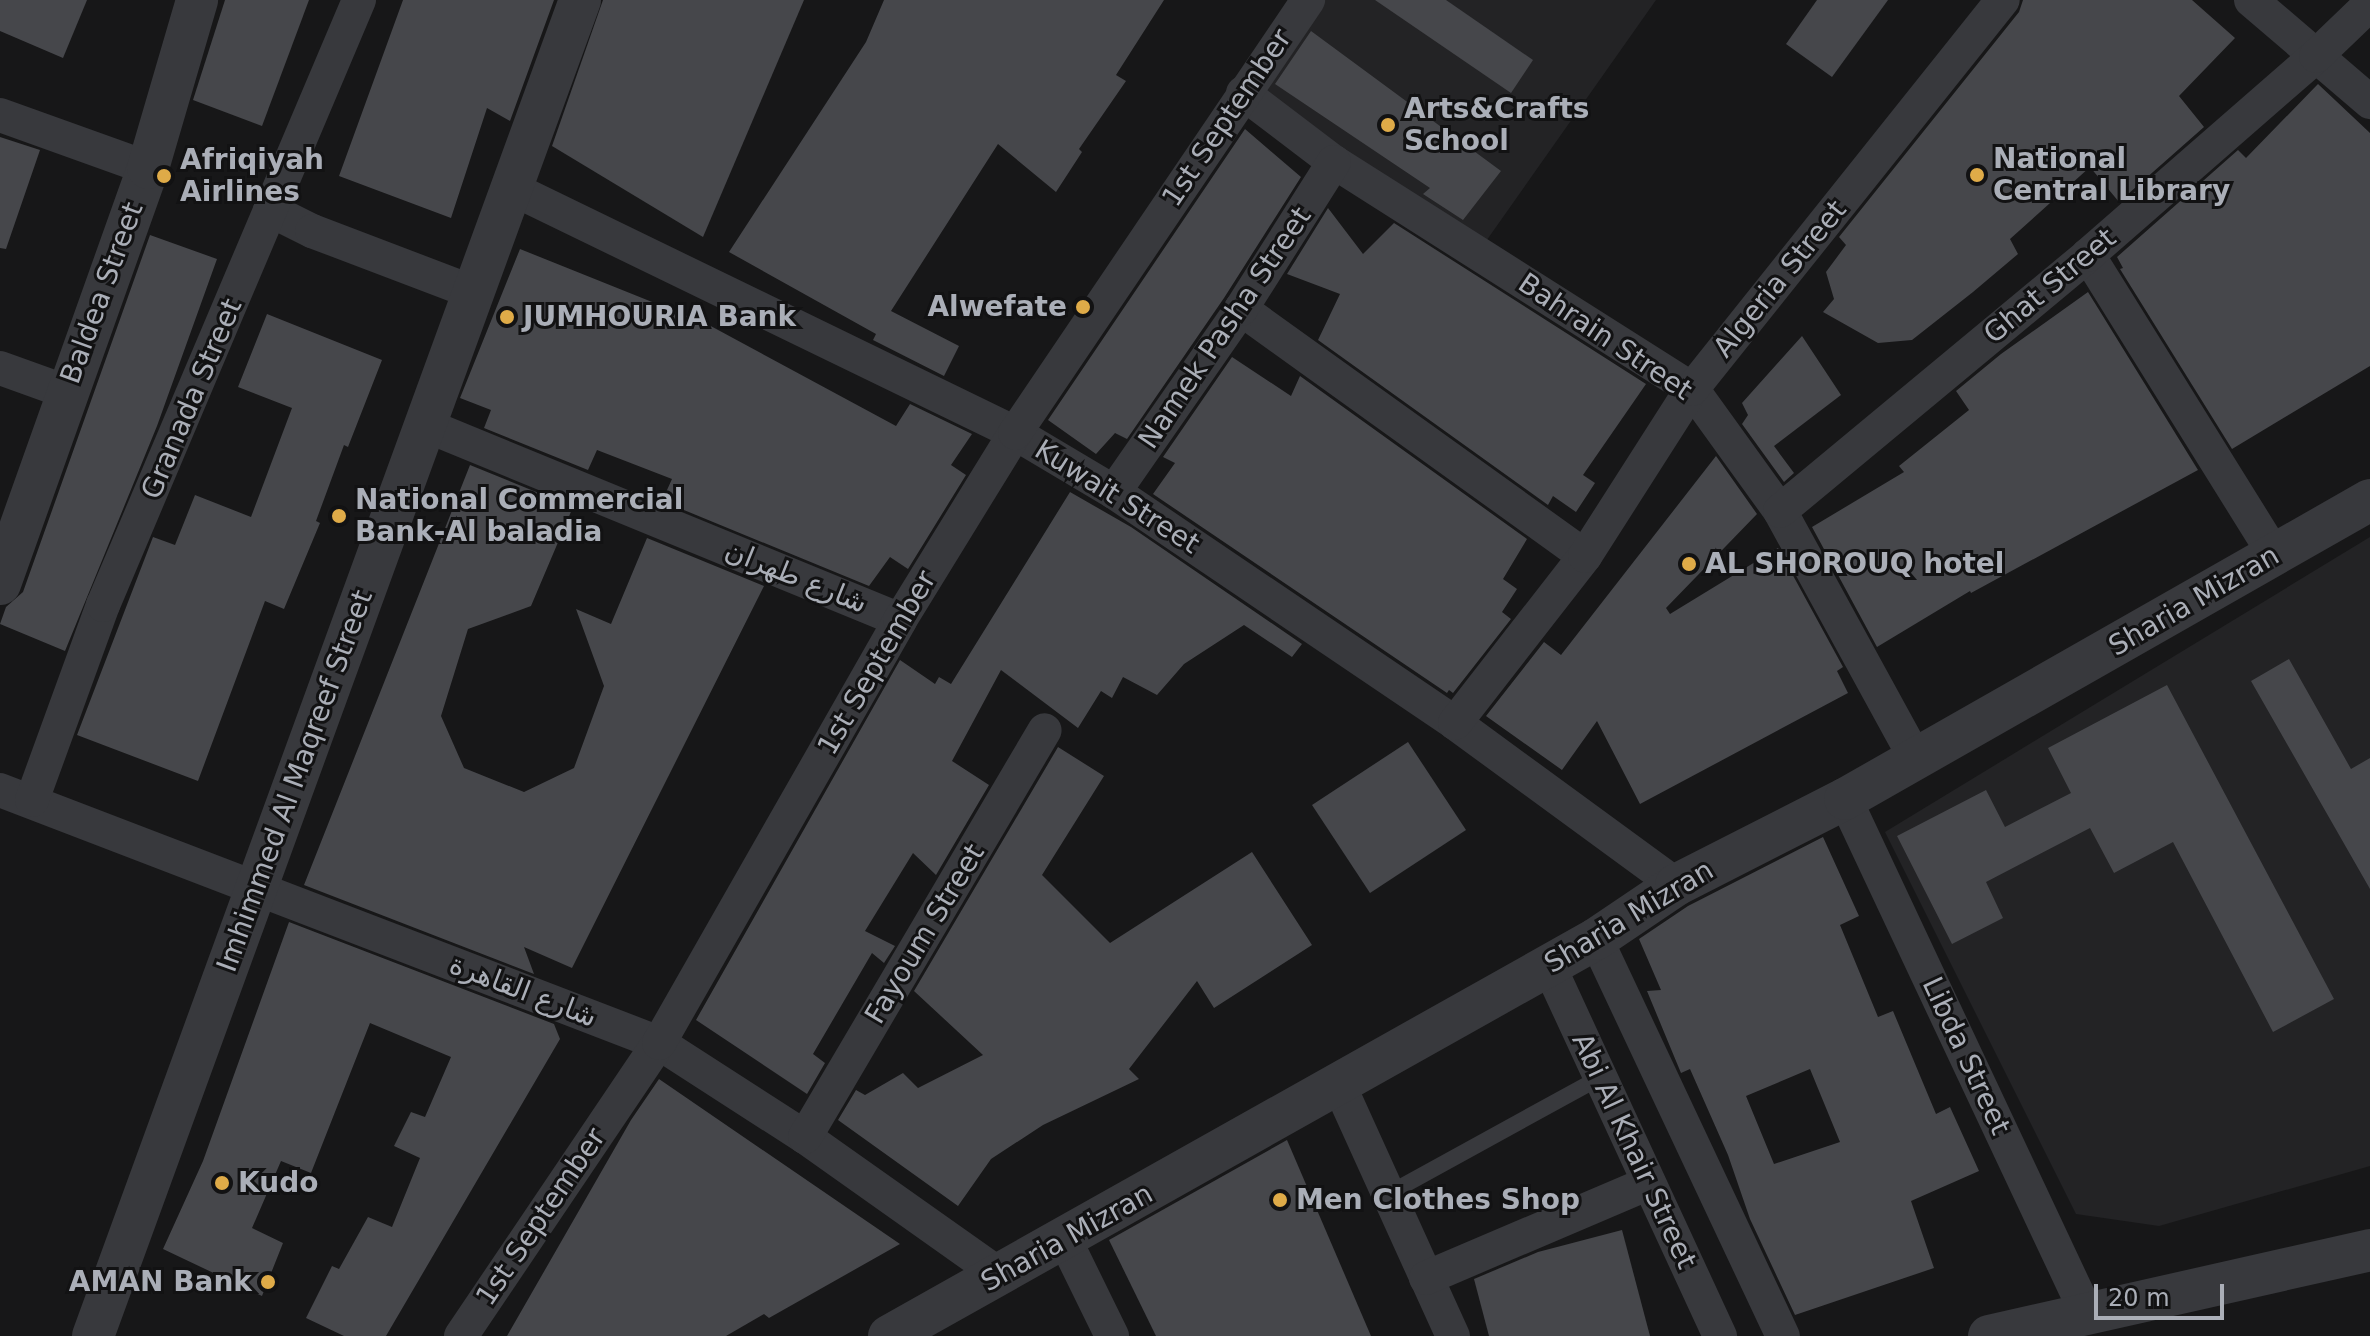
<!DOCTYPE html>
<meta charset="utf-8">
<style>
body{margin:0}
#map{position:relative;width:2370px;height:1336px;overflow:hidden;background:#171718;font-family:"DejaVu Sans","Noto Sans Arabic",sans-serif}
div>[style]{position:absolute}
.built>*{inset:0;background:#232325}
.building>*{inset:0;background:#46474b}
.service>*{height:16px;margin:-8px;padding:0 8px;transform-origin:8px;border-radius:8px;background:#38393d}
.minor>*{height:34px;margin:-17px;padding:0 17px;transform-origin:17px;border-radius:17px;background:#38393d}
.tertiary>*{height:42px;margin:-21px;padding:0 21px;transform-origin:21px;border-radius:21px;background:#38393d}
.dots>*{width:22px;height:22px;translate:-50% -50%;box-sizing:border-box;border:4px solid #121213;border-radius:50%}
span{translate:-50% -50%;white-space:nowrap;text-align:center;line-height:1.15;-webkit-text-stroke:6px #121213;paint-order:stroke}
.poi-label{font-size:28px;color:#aaaeb7;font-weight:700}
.left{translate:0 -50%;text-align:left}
.right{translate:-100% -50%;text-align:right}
.street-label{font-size:28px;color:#aaaeb7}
.scale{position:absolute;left:2094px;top:1284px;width:130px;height:36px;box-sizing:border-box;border:4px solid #aaaeb7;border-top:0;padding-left:10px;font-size:24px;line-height:28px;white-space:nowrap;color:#aaaeb7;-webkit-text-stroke:6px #121213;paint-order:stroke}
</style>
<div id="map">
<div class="built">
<div style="clip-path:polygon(1313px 0,1656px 0,1477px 254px,1250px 91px)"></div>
<div style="clip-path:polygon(2370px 537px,2370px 1166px,2159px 1226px,2076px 1214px,1885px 832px)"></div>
</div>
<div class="building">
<div style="clip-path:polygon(0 0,87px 0,63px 58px,0 31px)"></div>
<div style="clip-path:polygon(225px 0,309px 0,262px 126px,193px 100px)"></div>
<div style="clip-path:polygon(403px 0,554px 0,510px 121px,487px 108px,451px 218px,339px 176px)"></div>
<div style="clip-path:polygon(603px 0,804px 0,703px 237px,552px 146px)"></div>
<div style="clip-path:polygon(884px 0,1164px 0,1116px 75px,1126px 81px,1079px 149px,1082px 152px,1056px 192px,998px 144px,891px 311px,959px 346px,944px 376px,873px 340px,876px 334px,729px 252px,866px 42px)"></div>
<div style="clip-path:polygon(1375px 0,1446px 0,1533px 60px,1511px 93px)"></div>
<div style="clip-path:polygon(1817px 0,1888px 0,1832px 77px,1786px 44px)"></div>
<div style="clip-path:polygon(2023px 0,2192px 0,2235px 38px,2179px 96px,2204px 127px,2119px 202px,2090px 167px,2010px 239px,2018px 254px,1973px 292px,1912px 340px,1878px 343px,1823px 312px,1834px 299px,1826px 272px,1846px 245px,1839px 237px,2019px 12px)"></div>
<div style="clip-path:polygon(1311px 31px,1501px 171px,1463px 220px,1423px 194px,1430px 188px,1275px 84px)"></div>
<div style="clip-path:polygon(2318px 84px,2370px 133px,2370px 366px,2232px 449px,2120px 269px,2123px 268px,2117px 257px,2238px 150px,2246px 158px)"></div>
<div style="clip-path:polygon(1245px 129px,1301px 177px,1224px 298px,1127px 439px,1115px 433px,1096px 454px,1048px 420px)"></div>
<div style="clip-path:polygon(0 137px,40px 150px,6px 249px,0 248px)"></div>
<div style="clip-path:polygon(1328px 208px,1363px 254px,1394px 223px,1646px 384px,1583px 475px,1595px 483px,1576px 512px,1553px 496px,1548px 505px,1318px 340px,1340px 294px,1287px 274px)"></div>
<div style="clip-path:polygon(150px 235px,217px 259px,157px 426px,65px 651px,0 624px,6px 607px,23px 592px)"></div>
<div style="clip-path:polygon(520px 249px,707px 324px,896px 426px,910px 404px,972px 434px,951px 465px,966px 475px,908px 569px,890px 557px,869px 586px,662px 501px,672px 479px,597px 450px,588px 470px,484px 428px,491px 410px,460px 398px)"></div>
<div style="clip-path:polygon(2088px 292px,2198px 470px,1971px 593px,1970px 591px,1877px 647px,1812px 527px,1904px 472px,1899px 466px,1969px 410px,1956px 391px,2001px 354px)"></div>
<div style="clip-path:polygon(267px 314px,382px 360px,348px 447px,344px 445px,316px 521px,320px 523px,284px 609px,265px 601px,198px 781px,77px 735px,153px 537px,175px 545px,195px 495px,251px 517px,292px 408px,238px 387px)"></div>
<div style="clip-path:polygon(1802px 336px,1841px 395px,1774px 446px,1794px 473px,1784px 482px,1742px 424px,1748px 415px,1742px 403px)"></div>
<div style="clip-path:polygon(1232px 357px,1291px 396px,1300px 376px,1527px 539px,1503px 579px,1517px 589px,1502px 612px,1511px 619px,1453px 693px,1449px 690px,1447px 693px,1153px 494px,1175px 463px,1163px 457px)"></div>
<div style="clip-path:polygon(1716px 456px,1757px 514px,1666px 608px,1670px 614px,1778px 548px,1843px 667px,1837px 671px,1848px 693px,1640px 804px,1597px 721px,1562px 770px,1486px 716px,1544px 642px,1561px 655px)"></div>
<div style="clip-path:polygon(470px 465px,573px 507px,531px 606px,468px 629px,441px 716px,464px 768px,524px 792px,574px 768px,604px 686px,576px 609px,611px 624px,647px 538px,764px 586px,572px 968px,524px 947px,534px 974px,304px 885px)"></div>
<div style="clip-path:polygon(1070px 492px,1131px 527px,1302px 644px,1292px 657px,1244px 625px,1184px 664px,1157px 695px,1123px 677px,1112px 698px,1101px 691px,1078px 728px,1001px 670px,952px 761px,989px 785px,936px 875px,913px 853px,865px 931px,895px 946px,884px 963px,872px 953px,813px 1054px,825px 1063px,807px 1094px,696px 1020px,900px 660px,935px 684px,939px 677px,951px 684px)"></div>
<div style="clip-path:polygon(2289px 659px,2351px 769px,2370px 758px,2370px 889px,2251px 681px)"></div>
<div style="clip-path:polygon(2167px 685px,2334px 999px,2273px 1032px,2173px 842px,2114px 873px,2090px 828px,1986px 882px,2003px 918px,1952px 944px,1897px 836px,1986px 790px,2005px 827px,2071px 793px,2048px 748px)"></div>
<div style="clip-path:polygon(1408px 742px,1466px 830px,1370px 893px,1312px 805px)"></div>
<div style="clip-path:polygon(1058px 747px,1104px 776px,1042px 875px,1110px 943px,1252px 852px,1312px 945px,1214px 1008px,1197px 981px,1129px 1069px,1139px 1079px,1043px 1125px,991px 1159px,958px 1206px,838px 1120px,856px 1090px,865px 1095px,903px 1073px,918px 1088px,983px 1055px,914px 991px)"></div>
<div style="clip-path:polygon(evenodd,1823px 837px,1859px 916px,1840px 925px,1878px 1017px,1893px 1011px,1936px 1114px,1950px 1107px,1979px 1171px,1911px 1201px,1934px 1268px,1795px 1315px,1750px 1219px,1728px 1155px,1690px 1069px,1681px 1073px,1647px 991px,1661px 990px,1639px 939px,1688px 906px,1823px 837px,1810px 1069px,1840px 1142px,1774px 1164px,1746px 1096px,1810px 1069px)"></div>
<div style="clip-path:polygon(289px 922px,554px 1024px,560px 1039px,386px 1336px,344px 1336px,306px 1318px,332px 1266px,339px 1269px,368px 1217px,392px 1227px,420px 1158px,394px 1146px,411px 1112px,425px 1117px,451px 1057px,370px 1023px,311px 1173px,281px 1161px,252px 1228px,283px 1243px,262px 1296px,163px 1249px,203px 1161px)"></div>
<div style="clip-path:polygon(659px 1079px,900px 1244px,769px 1318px,764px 1314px,726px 1336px,507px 1336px,631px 1120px)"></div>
<div style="clip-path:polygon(1287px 1140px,1371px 1336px,1156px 1336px,1109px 1240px)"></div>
<div style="clip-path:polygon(1622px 1230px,1650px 1336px,1489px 1336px,1474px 1279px,1538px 1252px)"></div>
</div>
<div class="service">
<div style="left:1388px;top:1194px;width:241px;rotate:-28.8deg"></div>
</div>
<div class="minor">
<div style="left:2251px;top:0;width:157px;rotate:40.6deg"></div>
<div style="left:1243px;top:93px;width:114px;rotate:37.2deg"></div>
<div style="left:1334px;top:162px;width:424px;rotate:32.4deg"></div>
<div style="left:1692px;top:389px;width:150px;rotate:54.2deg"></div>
<div style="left:1780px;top:511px;width:283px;rotate:61.3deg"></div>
<div style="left:0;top:115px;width:157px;rotate:19.7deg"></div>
<div style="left:511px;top:188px;width:560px;rotate:25.92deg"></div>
<div style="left:1015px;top:433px;width:115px;rotate:30.8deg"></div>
<div style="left:1114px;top:492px;width:412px;rotate:34.1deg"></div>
<div style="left:1455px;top:723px;width:274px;rotate:36.2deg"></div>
<div style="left:270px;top:210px;width:47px;rotate:26.6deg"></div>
<div style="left:312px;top:231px;width:172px;rotate:20.8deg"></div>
<div style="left:2088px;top:255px;width:354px;rotate:58.1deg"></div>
<div style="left:1241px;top:309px;width:423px;rotate:35.7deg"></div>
<div style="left:0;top:368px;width:71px;rotate:19.7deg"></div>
<div style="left:425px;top:425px;width:513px;rotate:22.32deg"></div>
<div style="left:1114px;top:492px;width:223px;rotate:-55.2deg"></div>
<div style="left:1241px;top:309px;width:174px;rotate:-57.7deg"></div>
<div style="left:1780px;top:511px;width:400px;rotate:-39.7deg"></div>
<div style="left:2088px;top:255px;width:303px;rotate:-41.1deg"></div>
<div style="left:2316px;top:56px;width:75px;rotate:-43.9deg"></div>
<div style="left:1455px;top:723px;width:212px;rotate:-52.1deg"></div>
<div style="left:1585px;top:556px;width:198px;rotate:-57.4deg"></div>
<div style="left:1692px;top:389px;width:498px;rotate:-51.4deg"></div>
<div style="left:0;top:790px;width:706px;rotate:21deg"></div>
<div style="left:659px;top:1043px;width:174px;rotate:32.8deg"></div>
<div style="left:805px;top:1137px;width:240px;rotate:35.3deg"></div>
<div style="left:1845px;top:799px;width:569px;rotate:64.83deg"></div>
<div style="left:32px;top:800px;width:208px;rotate:-70deg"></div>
<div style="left:103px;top:605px;width:657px;rotate:-67.06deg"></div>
<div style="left:1596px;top:939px;width:439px;rotate:64.8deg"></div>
<div style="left:1549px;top:966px;width:408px;rotate:65.2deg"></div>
<div style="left:1339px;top:1085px;width:276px;rotate:65.6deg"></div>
<div style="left:805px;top:1137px;width:472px;rotate:-59.5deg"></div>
<div style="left:1065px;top:1240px;width:107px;rotate:63.9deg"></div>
<div style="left:1426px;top:1278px;width:242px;rotate:-23.1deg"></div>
<div style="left:461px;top:1336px;width:354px;rotate:-56deg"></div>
<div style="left:659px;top:1043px;width:487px;rotate:-60.3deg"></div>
<div style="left:900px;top:620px;width:220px;rotate:-58.4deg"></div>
<div style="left:1015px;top:433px;width:523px;rotate:-55.91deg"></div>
</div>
<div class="tertiary">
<div style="left:0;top:584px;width:442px;rotate:-70.4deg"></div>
<div style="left:148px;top:168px;width:175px;rotate:-73.7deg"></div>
<div style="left:93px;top:1336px;width:1422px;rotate:-69.97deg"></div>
<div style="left:889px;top:1336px;width:811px;rotate:-29.32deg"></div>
<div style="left:1596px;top:939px;width:97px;rotate:-34deg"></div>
<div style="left:1676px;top:885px;width:190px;rotate:-27deg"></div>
<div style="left:1845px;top:799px;width:604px;rotate:-29.66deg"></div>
<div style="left:1989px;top:1336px;width:391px;rotate:-12.7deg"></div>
</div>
<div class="dots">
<div style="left:1388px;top:125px;background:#dfab48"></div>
<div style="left:1977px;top:175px;background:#dfab48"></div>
<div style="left:164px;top:176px;background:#dfab48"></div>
<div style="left:1083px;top:307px;background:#dfab48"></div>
<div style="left:507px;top:317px;background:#dfab48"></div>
<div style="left:339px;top:516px;background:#dfab48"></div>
<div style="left:1689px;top:564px;background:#dfab48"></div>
<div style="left:222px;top:1183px;background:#dfab48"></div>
<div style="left:1280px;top:1200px;background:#dfab48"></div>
<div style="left:268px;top:1282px;background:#dfab48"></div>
</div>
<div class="poi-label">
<span class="left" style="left:1404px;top:125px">Arts&amp;Crafts<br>School</span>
<span class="left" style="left:1993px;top:175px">National<br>Central Library</span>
<span class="left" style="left:180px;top:176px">Afriqiyah<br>Airlines</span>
<span class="right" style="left:1067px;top:307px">Alwefate</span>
<span class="left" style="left:523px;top:317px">JUMHOURIA Bank</span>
<span class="left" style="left:355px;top:516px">National Commercial<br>Bank-Al baladia</span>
<span class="left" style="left:1705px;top:564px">AL SHOROUQ hotel</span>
<span class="left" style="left:238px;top:1183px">Kudo</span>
<span class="left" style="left:1296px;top:1200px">Men Clothes Shop</span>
<span class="right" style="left:252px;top:1282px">AMAN Bank</span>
</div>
<div class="street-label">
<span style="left:1227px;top:118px;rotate:-56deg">1st September</span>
<span style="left:1780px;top:279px;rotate:-51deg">Algeria Street</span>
<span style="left:2050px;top:286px;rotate:-40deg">Ghat Street</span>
<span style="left:102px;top:293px;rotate:-70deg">Baldea Street</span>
<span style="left:1225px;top:328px;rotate:-56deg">Namek Pasha Street</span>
<span style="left:1605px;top:337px;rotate:34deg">Bahrain Street</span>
<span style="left:192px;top:399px;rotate:-67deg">Granada Street</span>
<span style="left:1117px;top:497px;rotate:32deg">Kuwait Street</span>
<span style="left:796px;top:577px;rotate:22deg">شارع طهران</span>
<span style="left:2194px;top:601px;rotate:-30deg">Sharia Mizran</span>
<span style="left:877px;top:663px;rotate:-60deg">1st September</span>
<span style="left:295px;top:781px;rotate:-70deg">Imhimmed Al Maqreef Street</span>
<span style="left:1629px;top:917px;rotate:-31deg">Sharia Mizran</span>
<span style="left:925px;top:934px;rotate:-59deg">Fayoum Street</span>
<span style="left:523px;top:991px;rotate:21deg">شارع القاهرة</span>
<span style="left:1966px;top:1056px;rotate:65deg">Libda Street</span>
<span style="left:1634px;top:1151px;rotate:65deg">Abi Al Khair Street</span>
<span style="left:541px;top:1217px;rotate:-56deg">1st September</span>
<span style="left:1067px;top:1238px;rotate:-29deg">Sharia Mizran</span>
</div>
<div class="scale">20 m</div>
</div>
